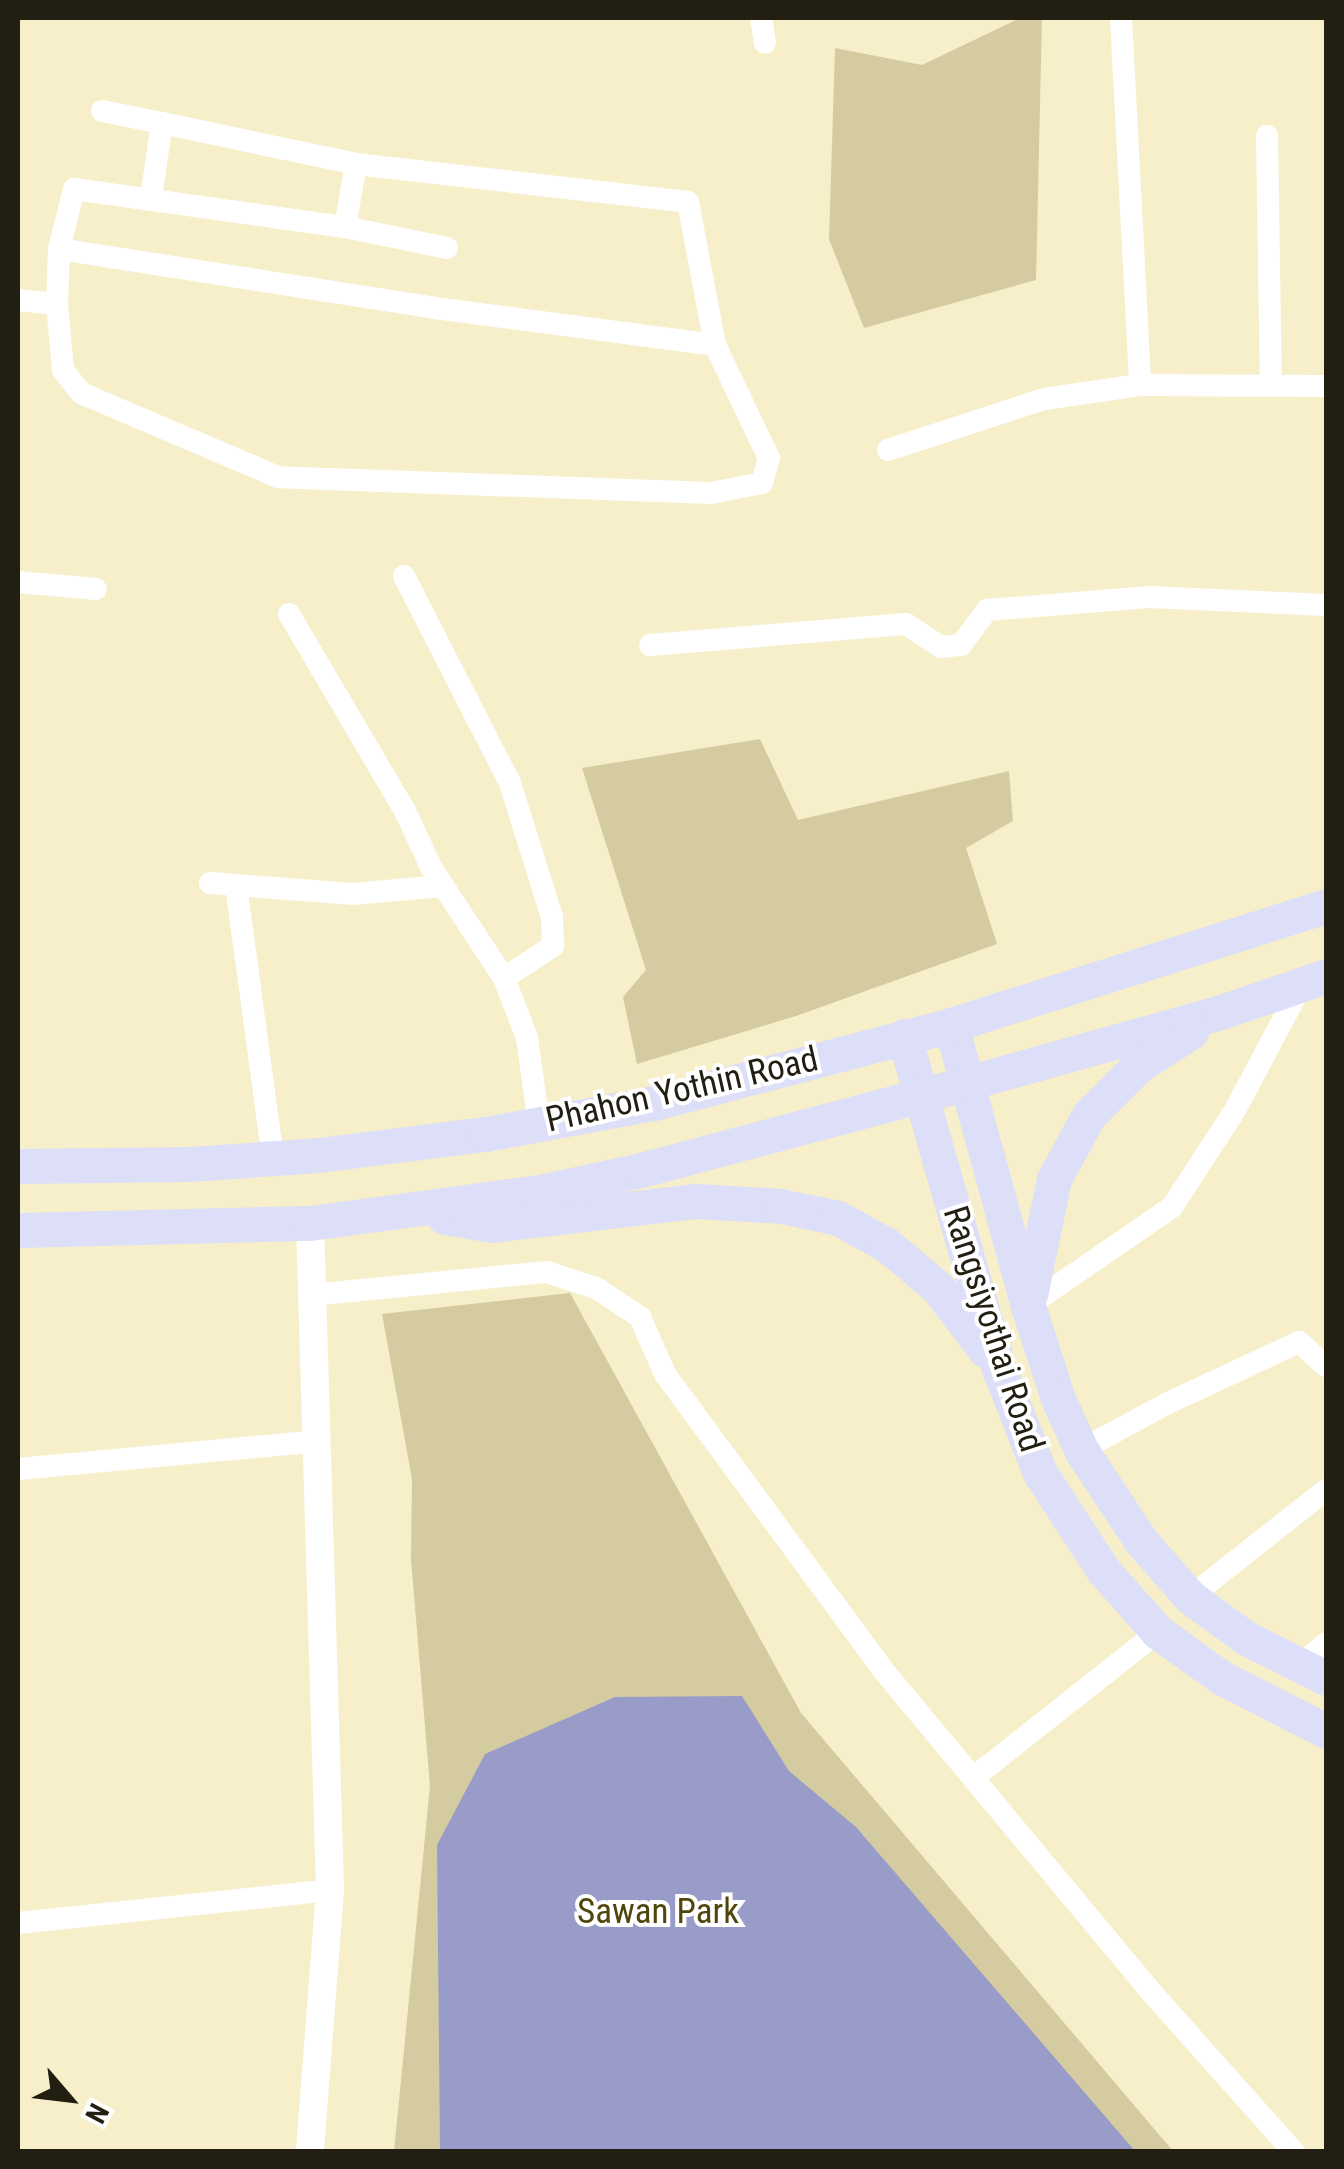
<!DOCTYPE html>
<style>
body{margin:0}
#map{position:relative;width:1344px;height:2169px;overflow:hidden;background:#f7efca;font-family:"Roboto Condensed",sans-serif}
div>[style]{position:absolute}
.green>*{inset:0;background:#d4cba1}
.water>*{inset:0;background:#999cc8}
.minor>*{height:22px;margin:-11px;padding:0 11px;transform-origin:11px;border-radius:11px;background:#fff}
.tertiary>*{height:28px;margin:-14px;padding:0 14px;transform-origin:14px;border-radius:14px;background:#fff}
.primary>*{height:35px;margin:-17.5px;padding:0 17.5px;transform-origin:17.5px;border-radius:17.5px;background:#dddff8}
span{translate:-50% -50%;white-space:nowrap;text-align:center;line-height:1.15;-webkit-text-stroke:8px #fff;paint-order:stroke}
.street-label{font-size:35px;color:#221f12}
.park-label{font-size:35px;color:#50450a}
.frame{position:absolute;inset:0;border:20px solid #221f12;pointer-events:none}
.north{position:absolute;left:20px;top:2049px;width:100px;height:100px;-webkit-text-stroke:8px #fff;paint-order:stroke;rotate:118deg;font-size:28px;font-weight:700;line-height:40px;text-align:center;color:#221f12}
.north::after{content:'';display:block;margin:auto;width:35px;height:45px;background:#221f12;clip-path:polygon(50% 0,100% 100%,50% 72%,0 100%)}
</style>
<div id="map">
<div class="green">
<div style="clip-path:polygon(1020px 18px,1042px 18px,1036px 280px,864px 328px,829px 239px,835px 48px,922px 65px)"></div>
<div style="clip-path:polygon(760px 739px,798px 820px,1009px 771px,1013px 821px,966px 848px,997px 944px,796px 1016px,637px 1064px,623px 997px,646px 970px,582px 768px)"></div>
<div style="clip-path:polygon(570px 1293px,801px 1713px,1173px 2151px,394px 2151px,430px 1786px,411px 1559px,412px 1479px,382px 1314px)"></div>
</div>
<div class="water">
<div style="clip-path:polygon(742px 1696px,789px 1771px,856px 1827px,1135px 2151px,440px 2151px,437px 1845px,485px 1754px,615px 1697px)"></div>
</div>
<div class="minor">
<div style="left:761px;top:18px;width:25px;rotate:81deg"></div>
<div style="left:1121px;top:18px;width:367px;rotate:87deg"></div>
<div style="left:102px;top:111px;width:61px;rotate:11.3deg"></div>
<div style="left:1267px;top:136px;width:249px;rotate:89.1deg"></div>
<div style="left:151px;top:198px;width:76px;rotate:-81.7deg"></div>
<div style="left:162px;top:123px;width:198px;rotate:11.9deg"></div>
<div style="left:356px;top:164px;width:334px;rotate:6.5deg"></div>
<div style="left:688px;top:202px;width:146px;rotate:79.3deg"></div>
<div style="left:715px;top:345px;width:125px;rotate:64.5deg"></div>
<div style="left:769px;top:458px;width:26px;rotate:106deg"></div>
<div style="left:762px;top:483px;width:52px;rotate:168.9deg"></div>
<div style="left:711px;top:493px;width:433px;rotate:-177.9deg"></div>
<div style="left:278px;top:477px;width:214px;rotate:-156.9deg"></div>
<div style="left:81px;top:393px;width:29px;rotate:-128deg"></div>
<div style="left:63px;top:370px;width:66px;rotate:-95.2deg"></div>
<div style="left:57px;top:304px;width:55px;rotate:-87.9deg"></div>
<div style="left:59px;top:249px;width:62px;rotate:-76deg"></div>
<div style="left:74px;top:189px;width:274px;rotate:8deg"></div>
<div style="left:345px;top:227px;width:104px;rotate:11.6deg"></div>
<div style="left:345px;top:227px;width:64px;rotate:-80.1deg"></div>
<div style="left:59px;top:249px;width:381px;rotate:8.9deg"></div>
<div style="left:435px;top:308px;width:282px;rotate:7.5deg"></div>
<div style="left:18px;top:300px;width:39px;rotate:6deg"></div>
<div style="left:888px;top:450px;width:164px;rotate:-18.1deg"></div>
<div style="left:1044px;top:399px;width:97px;rotate:-8.3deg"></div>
<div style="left:1140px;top:385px;width:186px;rotate:0.3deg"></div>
<div style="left:404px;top:576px;width:233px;rotate:62.9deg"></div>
<div style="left:510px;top:783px;width:140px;rotate:72.6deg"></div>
<div style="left:552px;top:917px;width:29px;rotate:88deg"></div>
<div style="left:553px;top:946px;width:59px;rotate:146.9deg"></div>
<div style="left:18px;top:582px;width:78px;rotate:5.1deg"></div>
<div style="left:289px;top:614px;width:229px;rotate:59.5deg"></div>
<div style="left:405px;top:811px;width:64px;rotate:65deg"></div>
<div style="left:432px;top:869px;width:131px;rotate:56.6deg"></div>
<div style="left:504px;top:978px;width:64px;rotate:69deg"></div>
<div style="left:527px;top:1038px;width:87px;rotate:82.1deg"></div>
<div style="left:650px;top:645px;width:257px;rotate:-4.7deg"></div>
<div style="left:906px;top:624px;width:42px;rotate:33.3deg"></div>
<div style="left:941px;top:647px;width:20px;rotate:-6deg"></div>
<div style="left:961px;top:645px;width:44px;rotate:-53.4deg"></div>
<div style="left:987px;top:610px;width:163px;rotate:-4.6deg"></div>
<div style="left:1149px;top:597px;width:177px;rotate:2.6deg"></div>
<div style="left:210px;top:883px;width:142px;rotate:4.4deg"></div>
<div style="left:352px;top:894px;width:91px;rotate:-5deg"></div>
<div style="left:236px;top:885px;width:275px;rotate:82.3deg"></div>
<div style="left:311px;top:1295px;width:237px;rotate:-5.6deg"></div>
<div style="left:547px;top:1272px;width:52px;rotate:18.1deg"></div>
<div style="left:596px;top:1288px;width:53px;rotate:33.4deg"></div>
<div style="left:640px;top:1317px;width:62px;rotate:66.3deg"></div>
<div style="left:665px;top:1374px;width:368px;rotate:53.6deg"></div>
<div style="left:883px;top:1670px;width:422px;rotate:50.2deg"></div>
<div style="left:1153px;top:1994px;width:212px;rotate:48.3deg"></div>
<div style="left:1028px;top:1306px;width:175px;rotate:-34.5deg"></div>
<div style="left:1172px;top:1207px;width:113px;rotate:-56.9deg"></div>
<div style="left:1234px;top:1112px;width:147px;rotate:-62deg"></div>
<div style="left:1081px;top:1450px;width:97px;rotate:-28.4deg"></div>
<div style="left:1166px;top:1404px;width:147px;rotate:-25deg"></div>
<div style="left:1299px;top:1342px;width:36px;rotate:42deg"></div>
<div style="left:18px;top:1469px;width:300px;rotate:-5.3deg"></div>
<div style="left:1190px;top:1597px;width:173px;rotate:-38.2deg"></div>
<div style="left:1300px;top:1665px;width:34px;rotate:-40deg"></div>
<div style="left:973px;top:1778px;width:236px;rotate:-38.3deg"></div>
<div style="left:18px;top:1923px;width:314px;rotate:-6deg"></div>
</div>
<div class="tertiary">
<div style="left:310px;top:1223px;width:667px;rotate:88.28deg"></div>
<div style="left:330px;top:1890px;width:263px;rotate:94.4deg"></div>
</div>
<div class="primary">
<div style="left:951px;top:1025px;width:291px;rotate:74.7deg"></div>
<div style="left:1028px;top:1306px;width:95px;rotate:72.1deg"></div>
<div style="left:1057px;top:1396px;width:59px;rotate:66deg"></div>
<div style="left:1081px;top:1450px;width:109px;rotate:56.6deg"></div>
<div style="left:1141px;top:1541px;width:74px;rotate:48.8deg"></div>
<div style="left:1190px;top:1597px;width:69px;rotate:36.2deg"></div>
<div style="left:1246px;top:1638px;width:89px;rotate:26.6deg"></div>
<div style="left:904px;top:1036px;width:343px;rotate:74.1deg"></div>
<div style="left:998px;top:1366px;width:115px;rotate:68.6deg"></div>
<div style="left:1040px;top:1473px;width:116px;rotate:57deg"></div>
<div style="left:1103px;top:1570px;width:83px;rotate:48.4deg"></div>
<div style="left:1158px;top:1632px;width:79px;rotate:35.7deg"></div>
<div style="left:1222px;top:1678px;width:117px;rotate:27deg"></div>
<div style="left:18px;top:1166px;width:172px;rotate:-0.7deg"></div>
<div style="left:190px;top:1164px;width:129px;rotate:-4deg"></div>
<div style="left:319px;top:1155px;width:168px;rotate:-7.2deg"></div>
<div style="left:486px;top:1134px;width:171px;rotate:-10.5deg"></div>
<div style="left:654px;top:1103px;width:307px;rotate:-14.7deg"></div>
<div style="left:951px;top:1025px;width:393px;rotate:-17.6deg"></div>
<div style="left:444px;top:1217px;width:49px;rotate:9.5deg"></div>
<div style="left:492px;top:1225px;width:206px;rotate:-6.7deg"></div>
<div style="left:697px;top:1201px;width:84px;rotate:3.4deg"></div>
<div style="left:781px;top:1206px;width:58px;rotate:11.9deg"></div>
<div style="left:838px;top:1218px;width:56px;rotate:28.9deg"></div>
<div style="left:887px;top:1245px;width:65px;rotate:40deg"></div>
<div style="left:937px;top:1287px;width:79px;rotate:52.7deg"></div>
<div style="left:18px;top:1230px;width:292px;rotate:-1.4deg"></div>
<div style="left:310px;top:1223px;width:231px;rotate:-7.7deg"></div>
<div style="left:539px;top:1192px;width:104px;rotate:-12.2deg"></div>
<div style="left:641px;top:1170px;width:337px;rotate:-14.9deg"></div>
<div style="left:967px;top:1083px;width:264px;rotate:-15.6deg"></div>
<div style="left:1221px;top:1012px;width:111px;rotate:-18.9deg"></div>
<div style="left:1030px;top:1295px;width:118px;rotate:-78.3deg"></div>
<div style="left:1054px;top:1179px;width:73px;rotate:-61.3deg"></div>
<div style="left:1089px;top:1115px;width:71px;rotate:-45deg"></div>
<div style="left:1139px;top:1065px;width:62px;rotate:-32.4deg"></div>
</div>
<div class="street-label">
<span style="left:682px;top:1090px;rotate:-13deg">Phahon Yothin Road</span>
<span style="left:993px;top:1329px;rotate:72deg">Rangsiyothai Road</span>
</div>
<div class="park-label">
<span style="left:658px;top:1912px">Sawan Park</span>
</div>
<div class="frame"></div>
<div class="north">N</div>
</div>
